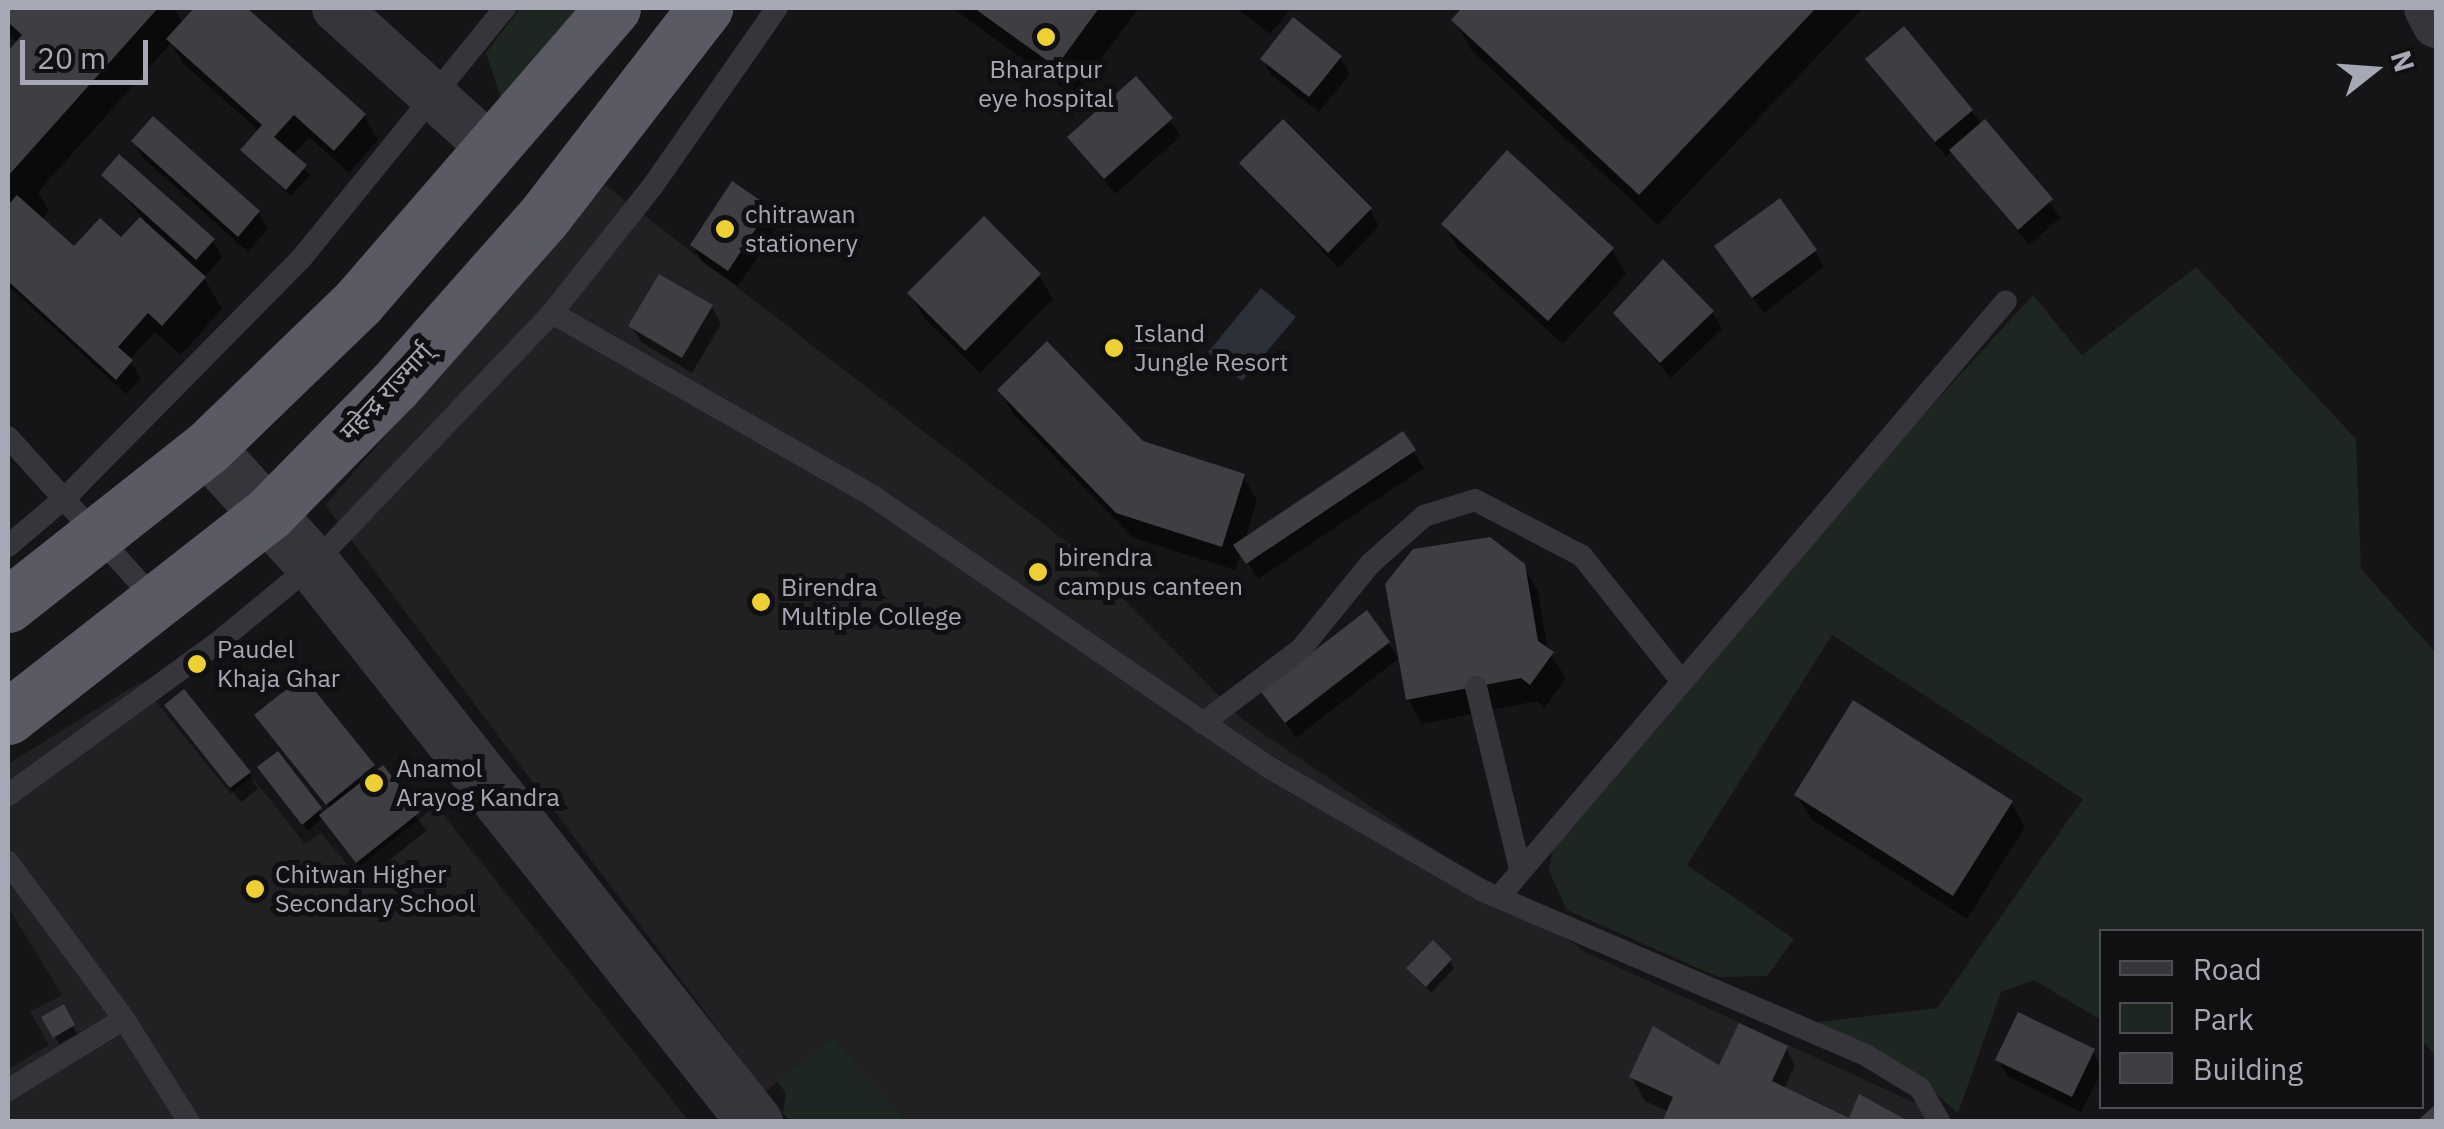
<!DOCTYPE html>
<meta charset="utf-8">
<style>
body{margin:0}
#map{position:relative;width:2444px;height:1129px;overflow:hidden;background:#151416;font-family:"IBM Plex Sans","Noto Sans Devanagari",sans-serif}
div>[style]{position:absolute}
.built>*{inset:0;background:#212023}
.green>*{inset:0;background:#1e2621}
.water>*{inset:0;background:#2b3039}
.shadow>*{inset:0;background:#0007}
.building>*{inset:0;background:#3f3e43}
.service>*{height:22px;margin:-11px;padding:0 11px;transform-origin:11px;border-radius:11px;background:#35353b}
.minor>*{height:48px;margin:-24px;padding:0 24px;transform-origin:24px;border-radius:24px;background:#35353b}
.tertiary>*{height:55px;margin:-27.5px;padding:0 27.5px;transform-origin:27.5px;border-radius:27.5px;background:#35353b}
.trunk>*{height:55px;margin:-27.5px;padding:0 27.5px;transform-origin:27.5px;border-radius:27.5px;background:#595a63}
.dots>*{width:28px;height:28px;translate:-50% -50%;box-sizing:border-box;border:5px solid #100f11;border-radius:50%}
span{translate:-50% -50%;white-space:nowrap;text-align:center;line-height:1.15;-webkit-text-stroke:10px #100f11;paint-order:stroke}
.poi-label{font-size:25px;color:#a6a8b6}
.left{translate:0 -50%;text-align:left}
.street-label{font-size:25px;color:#a6a8b6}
.frame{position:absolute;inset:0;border:10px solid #a6a8b6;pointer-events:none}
.legend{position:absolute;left:2099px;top:929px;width:325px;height:180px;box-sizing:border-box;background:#100f11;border:2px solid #4c4c53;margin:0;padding:12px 18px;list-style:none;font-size:30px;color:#a6a8b6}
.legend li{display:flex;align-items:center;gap:20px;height:50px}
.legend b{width:50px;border:2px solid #4c4c53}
.north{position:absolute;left:2324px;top:20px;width:100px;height:100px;-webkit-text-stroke:8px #100f11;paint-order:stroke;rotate:73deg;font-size:28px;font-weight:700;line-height:40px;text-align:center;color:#a6a8b6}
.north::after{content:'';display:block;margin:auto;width:35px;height:45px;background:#a6a8b6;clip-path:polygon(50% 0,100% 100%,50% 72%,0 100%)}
.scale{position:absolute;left:20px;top:40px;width:128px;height:45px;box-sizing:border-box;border:5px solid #a6a8b6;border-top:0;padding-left:12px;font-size:30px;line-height:35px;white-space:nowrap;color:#a6a8b6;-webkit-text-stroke:8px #100f11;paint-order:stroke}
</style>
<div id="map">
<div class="built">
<div style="clip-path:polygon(605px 185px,1068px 543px,1243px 720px,1587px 953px,1955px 1121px,907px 1121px,833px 1038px,765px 1092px,325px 505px)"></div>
<div style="clip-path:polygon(140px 682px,231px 794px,252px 777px,305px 844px,321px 833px,353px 871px,436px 806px,689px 1121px,8px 1121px,8px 1069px,49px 1045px,30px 1012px,62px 995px,8px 907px,8px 764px)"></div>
</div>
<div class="green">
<div style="clip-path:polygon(520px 8px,589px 8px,508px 119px,486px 53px)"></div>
<div style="clip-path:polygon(2196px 267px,2356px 439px,2361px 569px,2436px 653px,2436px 1057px,2422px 1041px,2422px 932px,2102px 932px,2101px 1020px,2034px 980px,2001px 992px,1958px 1113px,1924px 1083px,1811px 1023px,1937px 1008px,2083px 799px,1832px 635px,1687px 865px,1794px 939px,1767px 976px,1718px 977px,1567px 910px,1549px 871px,1553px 848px,1858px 486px,2033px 295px,2082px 355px)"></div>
<div style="clip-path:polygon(833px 1038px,907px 1121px,790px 1121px,783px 1113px,786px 1093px,777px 1082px)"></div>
</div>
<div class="water">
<div style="clip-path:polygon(1261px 288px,1296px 317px,1242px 381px,1208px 352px)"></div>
</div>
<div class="shadow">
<div style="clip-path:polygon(8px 8px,174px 8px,183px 23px,197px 8px,244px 8px,364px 115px,378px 140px,349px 173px,309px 137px,292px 156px,310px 175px,291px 196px,243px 150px,260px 132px,183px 63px,171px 43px,38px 192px,49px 211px,41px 220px,74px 250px,122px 241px,143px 218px,104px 175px,213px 241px,222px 257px,204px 278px,222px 309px,181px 355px,155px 332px,129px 360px,141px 378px,126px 394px,8px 286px,8px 54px,18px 43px,8px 34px)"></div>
<div style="clip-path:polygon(952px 8px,1139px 8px,1074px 96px)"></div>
<div style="clip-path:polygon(1236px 8px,1291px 8px,1270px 34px)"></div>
<div style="clip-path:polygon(1466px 8px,1863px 8px,1658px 225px,1472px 51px,1454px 20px)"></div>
<div style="clip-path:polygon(1340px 57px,1350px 74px,1319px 112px,1272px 76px,1263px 59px)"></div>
<div style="clip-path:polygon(1869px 59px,1971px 111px,2061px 217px,2029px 245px,1952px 151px,1946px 157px)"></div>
<div style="clip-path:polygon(1135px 79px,1181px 136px,1115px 194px,1070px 138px)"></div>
<div style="clip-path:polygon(154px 120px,258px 213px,268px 229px,248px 252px,143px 158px,134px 142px)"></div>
<div style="clip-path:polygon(1242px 163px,1370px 210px,1379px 226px,1338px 268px)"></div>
<div style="clip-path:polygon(768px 209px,778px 226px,738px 286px,702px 262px,693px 245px)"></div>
<div style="clip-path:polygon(1444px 224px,1612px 249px,1626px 274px,1563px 344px,1458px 249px)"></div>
<div style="clip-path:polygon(1815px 251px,1824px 267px,1764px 313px,1727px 263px)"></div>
<div style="clip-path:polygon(1039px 275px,1053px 299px,980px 373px,924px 318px,910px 293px)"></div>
<div style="clip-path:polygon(712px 307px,721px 324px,692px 373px,641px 342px,631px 326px)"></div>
<div style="clip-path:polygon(1712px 312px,1722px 329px,1671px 378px,1616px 314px)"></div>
<div style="clip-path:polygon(1000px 391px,1243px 476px,1257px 500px,1245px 540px,1402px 435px,1424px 468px,1258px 579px,1241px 553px,1235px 570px,1132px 537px,1014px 415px)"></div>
<div style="clip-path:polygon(1523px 566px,1538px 591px,1548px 651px,1566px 678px,1544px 708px,1537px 701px,1422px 724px,1408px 699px)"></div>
<div style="clip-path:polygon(1388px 643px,1398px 659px,1296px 738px,1264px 692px)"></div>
<div style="clip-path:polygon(168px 706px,249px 773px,258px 789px,241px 802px)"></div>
<div style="clip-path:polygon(262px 723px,373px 767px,427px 830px,367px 878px,323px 818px,308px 831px,265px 775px,277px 755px,323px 815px,331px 809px)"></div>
<div style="clip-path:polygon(1797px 795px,2011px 802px,2025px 827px,1967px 919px,1811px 819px)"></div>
<div style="clip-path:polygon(1450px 960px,1454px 968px,1431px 993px,1409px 968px)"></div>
<div style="clip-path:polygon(63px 1008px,77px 1034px,59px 1044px,44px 1018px)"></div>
<div style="clip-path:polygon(1786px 1048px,1795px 1065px,1784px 1089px,1669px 1112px,1645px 1101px,1631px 1076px,1722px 1066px)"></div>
<div style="clip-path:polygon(2093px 1051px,2102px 1071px,2081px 1112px,2007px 1076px,1998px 1060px)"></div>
</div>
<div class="building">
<div style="clip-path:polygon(8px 8px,158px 8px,8px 176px,8px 51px,22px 35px,8px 22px)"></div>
<div style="clip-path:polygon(194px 8px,247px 8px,366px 114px,334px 151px,294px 115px,274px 137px,307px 165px,286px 190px,240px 150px,262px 125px,166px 39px)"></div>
<div style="clip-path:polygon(974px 8px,1099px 8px,1056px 67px)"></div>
<div style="clip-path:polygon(1462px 8px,1816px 8px,1639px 195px,1451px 20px)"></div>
<div style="clip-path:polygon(1293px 17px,1342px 56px,1309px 97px,1260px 59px)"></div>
<div style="clip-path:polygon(1904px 26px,1973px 110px,1935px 142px,1865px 59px)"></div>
<div style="clip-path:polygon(1136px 76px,1173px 118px,1104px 179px,1067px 137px)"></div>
<div style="clip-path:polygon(153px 116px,260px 211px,238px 237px,131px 141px)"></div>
<div style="clip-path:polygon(1283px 119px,1372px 208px,1328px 253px,1239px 163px)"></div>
<div style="clip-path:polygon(1985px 119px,2053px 199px,2018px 230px,1949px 150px)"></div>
<div style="clip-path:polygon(1507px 150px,1614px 248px,1548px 321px,1441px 224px)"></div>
<div style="clip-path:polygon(119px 154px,215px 239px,196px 260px,101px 175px)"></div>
<div style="clip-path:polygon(732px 181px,770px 207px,728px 271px,690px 245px)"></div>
<div style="clip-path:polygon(17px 195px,74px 246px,100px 218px,121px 237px,140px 217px,206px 277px,162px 326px,148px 313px,118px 347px,133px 360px,116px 380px,8px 281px,8px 205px)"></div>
<div style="clip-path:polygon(1780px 198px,1817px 250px,1752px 298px,1714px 246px)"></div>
<div style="clip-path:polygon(984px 216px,1041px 274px,965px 351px,907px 293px)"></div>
<div style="clip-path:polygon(1663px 259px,1714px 311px,1660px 363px,1613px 313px)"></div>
<div style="clip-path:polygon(659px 274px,713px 305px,682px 358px,628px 326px)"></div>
<div style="clip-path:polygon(1047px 341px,1143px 441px,1245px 474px,1222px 547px,1116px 513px,997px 390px)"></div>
<div style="clip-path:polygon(1403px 431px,1416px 450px,1246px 564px,1233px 545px)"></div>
<div style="clip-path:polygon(1490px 537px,1525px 564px,1538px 641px,1554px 652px,1530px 685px,1521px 678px,1406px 700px,1385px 584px,1413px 549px)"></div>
<div style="clip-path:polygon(1367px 610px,1390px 642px,1285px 723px,1261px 692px)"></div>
<div style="clip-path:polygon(303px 676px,375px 765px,326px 805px,254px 715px)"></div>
<div style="clip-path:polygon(184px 689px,251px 772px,230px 788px,164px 705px)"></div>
<div style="clip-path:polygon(1853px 700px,2013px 801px,1953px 896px,1794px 795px)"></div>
<div style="clip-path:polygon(278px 751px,322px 808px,302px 825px,257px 767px)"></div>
<div style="clip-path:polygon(383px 765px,420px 812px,356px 863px,319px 815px)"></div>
<div style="clip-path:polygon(1433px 940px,1452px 959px,1426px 987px,1406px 968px)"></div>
<div style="clip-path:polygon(64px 1004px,75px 1025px,53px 1038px,41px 1017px)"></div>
<div style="clip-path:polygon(2018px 1012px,2095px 1049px,2072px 1097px,1995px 1060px)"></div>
<div style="clip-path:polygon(1739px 1023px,1788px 1046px,1772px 1081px,1849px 1118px,1859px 1094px,1910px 1122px,1662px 1122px,1673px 1097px,1629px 1077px,1653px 1026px,1719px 1065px)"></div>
<div style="clip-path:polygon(2436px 1104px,2436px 1122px,2416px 1122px)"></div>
</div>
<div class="service">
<div style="left:552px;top:313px;width:371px;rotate:29.7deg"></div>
<div style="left:874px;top:497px;width:480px;rotate:34.4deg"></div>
<div style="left:1270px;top:768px;width:244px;rotate:30deg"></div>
<div style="left:1481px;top:890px;width:417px;rotate:23.2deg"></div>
<div style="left:1864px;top:1054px;width:66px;rotate:31.3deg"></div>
<div style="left:1920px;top:1088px;width:39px;rotate:60deg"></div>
<div style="left:8px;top:437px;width:221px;rotate:47.9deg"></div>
<div style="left:8px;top:546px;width:77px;rotate:-40.3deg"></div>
<div style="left:67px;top:496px;width:332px;rotate:-45.4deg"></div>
<div style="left:300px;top:260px;width:325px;rotate:-50.9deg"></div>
<div style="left:1476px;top:687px;width:187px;rotate:76.4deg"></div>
<div style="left:1203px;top:723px;width:123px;rotate:-37.1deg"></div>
<div style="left:1301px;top:649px;width:109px;rotate:-50.9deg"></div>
<div style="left:1370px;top:564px;width:72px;rotate:-41.6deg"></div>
<div style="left:1424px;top:516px;width:53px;rotate:-17.4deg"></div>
<div style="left:1475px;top:500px;width:121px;rotate:27.6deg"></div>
<div style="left:1582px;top:556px;width:157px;rotate:51.5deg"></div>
<div style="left:8px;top:795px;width:257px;rotate:-36deg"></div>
<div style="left:216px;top:644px;width:126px;rotate:-39.5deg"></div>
<div style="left:313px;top:564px;width:347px;rotate:-46.4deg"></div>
<div style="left:552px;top:313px;width:161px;rotate:-51.6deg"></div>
<div style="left:652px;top:187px;width:218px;rotate:-55.1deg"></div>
<div style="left:8px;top:862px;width:195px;rotate:53.5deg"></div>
<div style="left:124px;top:1019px;width:122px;rotate:57.7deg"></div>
<div style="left:1499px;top:897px;width:782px;rotate:-49.61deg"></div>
<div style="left:8px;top:1090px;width:136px;rotate:-31.5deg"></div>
</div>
<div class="minor">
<div style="left:336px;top:8px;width:213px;rotate:42.1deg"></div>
<div style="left:2428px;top:8px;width:18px;rotate:63deg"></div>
</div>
<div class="tertiary">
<div style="left:207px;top:448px;width:157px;rotate:47.6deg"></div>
<div style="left:313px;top:564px;width:712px;rotate:51.62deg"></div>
</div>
<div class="trunk">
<div style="left:8px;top:605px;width:253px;rotate:-38.3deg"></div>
<div style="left:207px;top:448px;width:211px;rotate:-44deg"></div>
<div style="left:359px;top:301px;width:388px;rotate:-49.1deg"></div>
<div style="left:8px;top:717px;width:331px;rotate:-38deg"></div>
<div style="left:269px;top:513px;width:178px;rotate:-45.5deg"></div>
<div style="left:394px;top:386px;width:223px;rotate:-48.5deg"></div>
<div style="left:542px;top:219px;width:267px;rotate:-52.3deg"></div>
</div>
<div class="dots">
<div style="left:1046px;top:37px;background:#ecd036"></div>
<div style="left:725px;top:229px;background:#ecd036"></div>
<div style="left:1114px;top:348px;background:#ecd036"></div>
<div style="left:1038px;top:572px;background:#ecd036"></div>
<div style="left:761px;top:602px;background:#ecd036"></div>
<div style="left:197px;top:664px;background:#ecd036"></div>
<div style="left:374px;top:783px;background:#ecd036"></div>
<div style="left:255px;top:889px;background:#ecd036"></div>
</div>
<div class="poi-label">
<span style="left:1046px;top:84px">Bharatpur<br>eye hospital</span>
<span class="left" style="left:745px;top:229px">chitrawan<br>stationery</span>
<span class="left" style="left:1134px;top:348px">Island<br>Jungle Resort</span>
<span class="left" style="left:1058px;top:572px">birendra<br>campus canteen</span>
<span class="left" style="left:781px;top:602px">Birendra<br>Multiple College</span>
<span class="left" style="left:217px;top:664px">Paudel<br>Khaja Ghar</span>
<span class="left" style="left:396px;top:783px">Anamol<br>Arayog Kandra</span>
<span class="left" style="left:275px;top:889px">Chitwan Higher<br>Secondary School</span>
</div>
<div class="street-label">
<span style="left:386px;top:392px;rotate:-47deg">महेन्द्र राज्मार्ग्</span>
</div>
<div class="frame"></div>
<ul class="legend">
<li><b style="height:12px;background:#35353b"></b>Road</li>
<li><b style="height:28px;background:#1e2621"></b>Park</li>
<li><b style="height:28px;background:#3f3e43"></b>Building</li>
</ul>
<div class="north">N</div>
<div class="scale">20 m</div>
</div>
